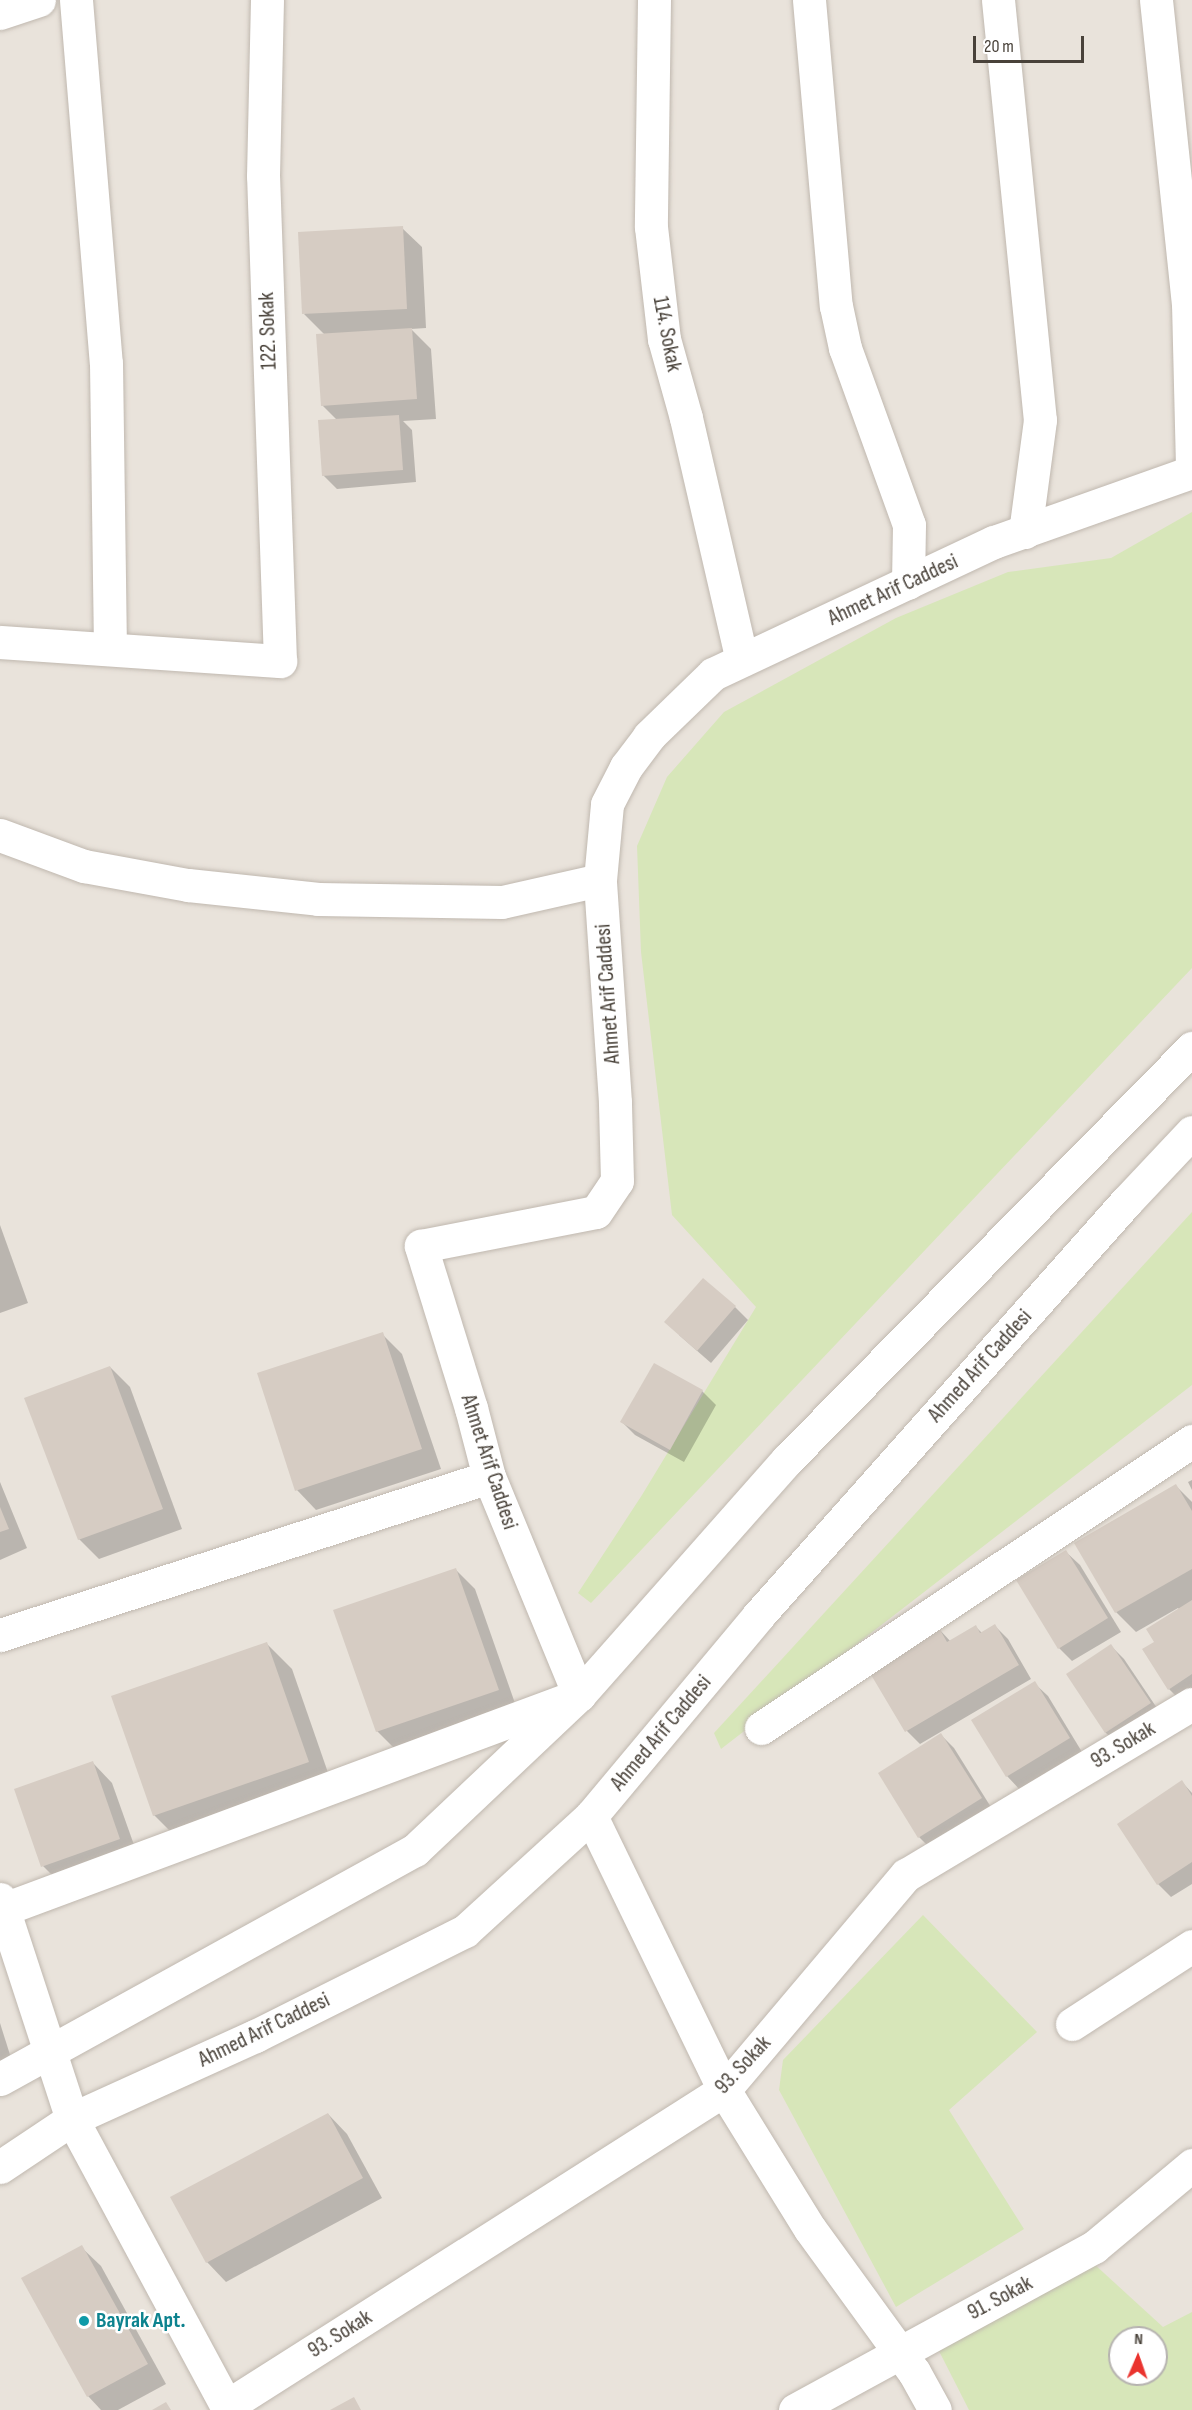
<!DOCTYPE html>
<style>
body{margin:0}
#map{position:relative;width:1192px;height:2410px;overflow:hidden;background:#f5f1ec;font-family:"Sofia Sans Condensed",sans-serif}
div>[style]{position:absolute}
.residential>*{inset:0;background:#e9e3db}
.green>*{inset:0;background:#d7e6b9}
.shadow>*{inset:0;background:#0003}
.building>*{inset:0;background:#d6ccc3}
.roads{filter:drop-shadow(0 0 2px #c0b8af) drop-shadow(0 0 2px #c0b8af)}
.minor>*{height:33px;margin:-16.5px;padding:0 16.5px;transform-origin:16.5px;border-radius:16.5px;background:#fff}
.tertiary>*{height:33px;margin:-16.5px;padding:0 16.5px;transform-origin:16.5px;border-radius:16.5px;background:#fff}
.dots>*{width:16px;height:16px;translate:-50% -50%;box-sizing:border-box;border:3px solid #fff;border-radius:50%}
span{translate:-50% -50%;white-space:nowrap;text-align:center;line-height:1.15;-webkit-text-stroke:5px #fff;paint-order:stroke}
.street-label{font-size:22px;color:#49423a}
.culture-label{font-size:22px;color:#0d838f;font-weight:700}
.left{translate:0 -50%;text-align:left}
.north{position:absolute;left:1108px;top:2326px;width:60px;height:60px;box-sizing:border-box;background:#fff;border:2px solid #b6b3b0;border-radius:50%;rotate:2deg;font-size:16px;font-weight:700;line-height:24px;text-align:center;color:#49423a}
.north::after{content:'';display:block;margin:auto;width:21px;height:27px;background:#ea332e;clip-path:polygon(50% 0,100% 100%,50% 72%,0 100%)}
.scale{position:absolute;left:973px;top:36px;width:111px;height:27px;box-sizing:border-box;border:3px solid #49423a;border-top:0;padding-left:8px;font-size:18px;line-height:21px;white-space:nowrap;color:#49423a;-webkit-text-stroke:4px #fff;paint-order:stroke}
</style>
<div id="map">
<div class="residential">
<div style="clip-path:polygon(evenodd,0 0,1192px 0,1192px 2410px,0 2410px,0 0,1120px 2338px,1156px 2338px,1156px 2374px,1120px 2374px,1120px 2338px)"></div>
</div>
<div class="green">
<div style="clip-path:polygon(1192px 512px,1192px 968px,591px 1603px,578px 1593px,642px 1495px,756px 1307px,672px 1215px,641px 952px,637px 846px,667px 777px,724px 712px,896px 618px,1008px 572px,1111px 558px)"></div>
<div style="clip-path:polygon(1192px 1212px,1192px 1385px,721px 1749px,714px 1733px)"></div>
<div style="clip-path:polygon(923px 1915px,1037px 2032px,949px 2110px,1024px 2229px,896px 2307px,779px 2090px,783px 2060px)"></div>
<div style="clip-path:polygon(evenodd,1093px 2263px,1163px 2327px,1192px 2312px,1192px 2410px,969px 2410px,939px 2351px,1093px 2263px,1120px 2338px,1156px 2338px,1156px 2374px,1120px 2374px,1120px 2338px)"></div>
</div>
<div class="shadow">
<div style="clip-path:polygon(402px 228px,422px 247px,426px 328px,411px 329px,431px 349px,436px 419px,403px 421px,412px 430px,416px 482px,337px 489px,323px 475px,338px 421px,322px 405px,325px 335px,304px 314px)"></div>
<div style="clip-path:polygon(0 1225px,28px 1303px,0 1313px)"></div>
<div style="clip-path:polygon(735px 1307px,748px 1320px,711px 1363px,679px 1335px)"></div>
<div style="clip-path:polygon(382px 1334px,402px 1354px,441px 1469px,316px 1510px,297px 1490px)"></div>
<div style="clip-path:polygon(110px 1367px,130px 1387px,182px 1529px,99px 1559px,79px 1539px)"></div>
<div style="clip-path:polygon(702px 1391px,716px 1405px,684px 1462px,635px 1435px,622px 1422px)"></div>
<div style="clip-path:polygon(1192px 1480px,1192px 1490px,1188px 1482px)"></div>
<div style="clip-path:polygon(0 1482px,27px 1548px,0 1560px)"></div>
<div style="clip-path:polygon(1176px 1486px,1192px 1502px,1192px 1696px,1182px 1702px,1169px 1689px,1156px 1642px,1180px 1610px,1178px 1608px,1136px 1632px,1116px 1612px,1076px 1544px)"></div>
<div style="clip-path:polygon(1066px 1552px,1080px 1565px,1121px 1632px,1072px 1661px,1059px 1648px)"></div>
<div style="clip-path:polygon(455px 1569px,475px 1589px,517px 1709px,397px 1751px,377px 1731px)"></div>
<div style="clip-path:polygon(995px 1626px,1008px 1639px,1031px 1679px,920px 1744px,907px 1731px,867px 1664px,939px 1629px,951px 1642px,976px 1627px,982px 1633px)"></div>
<div style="clip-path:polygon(267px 1644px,292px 1669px,333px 1787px,179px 1840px,154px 1815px)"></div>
<div style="clip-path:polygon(1111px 1646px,1124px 1659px,1163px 1717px,1120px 1746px,1106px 1733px,1068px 1675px)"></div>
<div style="clip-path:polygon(1034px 1683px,1048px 1696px,1082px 1752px,1020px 1790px,1007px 1776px,973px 1720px)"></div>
<div style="clip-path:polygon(941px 1735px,954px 1748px,994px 1812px,932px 1850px,919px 1837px)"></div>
<div style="clip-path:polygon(93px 1763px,112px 1783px,139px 1859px,62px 1885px,43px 1866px)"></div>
<div style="clip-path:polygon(1182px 1782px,1192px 1793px,1192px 1884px,1171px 1897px,1158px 1884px)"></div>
<div style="clip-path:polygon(0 2023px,11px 2058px,0 2061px)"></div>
<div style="clip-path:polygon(328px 2114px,347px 2134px,382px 2198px,226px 2282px,207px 2262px)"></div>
<div style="clip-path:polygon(81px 2247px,101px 2266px,166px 2384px,118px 2410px,101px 2410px,88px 2396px)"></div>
</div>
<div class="building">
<div style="clip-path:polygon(403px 226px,407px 309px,302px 314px,298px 232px)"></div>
<div style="clip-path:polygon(412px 328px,417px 399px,321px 406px,316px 334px)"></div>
<div style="clip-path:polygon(399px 415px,403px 470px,322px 476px,318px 420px)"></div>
<div style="clip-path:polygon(703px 1278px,736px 1306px,697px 1351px,664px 1322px)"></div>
<div style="clip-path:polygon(383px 1332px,422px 1449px,295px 1491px,257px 1373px)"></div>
<div style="clip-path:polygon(654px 1363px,703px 1390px,670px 1450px,620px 1422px)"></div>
<div style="clip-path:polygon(110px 1366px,163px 1509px,78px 1540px,24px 1398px)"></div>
<div style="clip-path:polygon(1176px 1484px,1192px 1511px,1192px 1569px,1115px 1613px,1074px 1543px)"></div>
<div style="clip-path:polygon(0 1507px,9px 1529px,0 1532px)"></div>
<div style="clip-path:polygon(1066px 1550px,1108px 1618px,1058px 1649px,1016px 1580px)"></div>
<div style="clip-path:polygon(456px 1568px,499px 1690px,376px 1732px,333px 1610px)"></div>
<div style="clip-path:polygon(1192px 1600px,1192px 1674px,1168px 1690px,1142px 1649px,1154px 1642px,1146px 1629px)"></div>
<div style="clip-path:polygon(995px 1624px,1019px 1665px,905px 1732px,864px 1663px,939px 1628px,947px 1642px,976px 1625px,980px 1633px)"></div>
<div style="clip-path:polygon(267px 1642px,309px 1762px,153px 1816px,111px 1696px)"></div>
<div style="clip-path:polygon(1111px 1644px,1151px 1703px,1105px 1733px,1066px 1674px)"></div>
<div style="clip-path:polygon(1035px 1681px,1070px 1738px,1006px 1777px,971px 1720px)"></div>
<div style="clip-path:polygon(941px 1733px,982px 1798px,918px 1838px,878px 1773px)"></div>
<div style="clip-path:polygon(93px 1761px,120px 1839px,41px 1867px,14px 1789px)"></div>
<div style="clip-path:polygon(1182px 1780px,1192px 1796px,1192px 1862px,1157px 1885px,1117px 1824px)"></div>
<div style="clip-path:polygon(328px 2113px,363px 2178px,206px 2263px,170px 2197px)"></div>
<div style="clip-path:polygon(82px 2245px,148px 2364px,87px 2397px,21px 2278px)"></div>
<div style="clip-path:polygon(354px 2397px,361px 2410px,330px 2410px)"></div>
<div style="clip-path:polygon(166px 2402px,171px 2410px,152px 2410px)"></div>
</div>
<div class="roads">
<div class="minor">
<div style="left:76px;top:0;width:364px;rotate:85.3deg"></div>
<div style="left:106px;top:363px;width:285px;rotate:89.2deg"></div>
<div style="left:654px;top:0;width:227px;rotate:90.8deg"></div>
<div style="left:651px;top:227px;width:113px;rotate:83.4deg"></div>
<div style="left:664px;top:339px;width:82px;rotate:74.4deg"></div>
<div style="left:686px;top:418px;width:248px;rotate:77deg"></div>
<div style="left:809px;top:0;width:307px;rotate:85deg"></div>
<div style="left:836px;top:306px;width:43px;rotate:77.9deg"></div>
<div style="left:845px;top:348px;width:188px;rotate:70.1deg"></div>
<div style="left:909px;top:525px;width:58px;rotate:91deg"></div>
<div style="left:998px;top:0;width:422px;rotate:84.3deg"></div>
<div style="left:1040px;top:420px;width:113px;rotate:97.6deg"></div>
<div style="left:1156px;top:0;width:305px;rotate:84deg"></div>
<div style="left:1188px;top:303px;width:169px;rotate:88.6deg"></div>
<div style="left:0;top:13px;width:41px;rotate:-18.4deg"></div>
<div style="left:0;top:642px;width:281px;rotate:3.9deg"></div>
<div style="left:280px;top:661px;width:485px;rotate:-92deg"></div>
<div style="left:263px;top:176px;width:176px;rotate:-88.7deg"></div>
<div style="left:0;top:835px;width:90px;rotate:20.3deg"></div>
<div style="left:84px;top:866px;width:106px;rotate:10.4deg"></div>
<div style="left:188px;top:885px;width:131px;rotate:6.1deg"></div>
<div style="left:318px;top:899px;width:184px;rotate:0.9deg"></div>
<div style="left:502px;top:902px;width:100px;rotate:-12.7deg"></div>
<div style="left:0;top:1635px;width:514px;rotate:-17.91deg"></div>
<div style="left:761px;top:1728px;width:518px;rotate:-33.66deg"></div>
<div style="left:591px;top:1816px;width:305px;rotate:64.1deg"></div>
<div style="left:724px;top:2090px;width:163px;rotate:58.3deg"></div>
<div style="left:810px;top:2229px;width:177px;rotate:54deg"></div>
<div style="left:914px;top:2372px;width:43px;rotate:61.1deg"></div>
<div style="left:0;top:1899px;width:231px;rotate:71.9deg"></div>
<div style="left:4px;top:1909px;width:614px;rotate:-20.41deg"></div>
<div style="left:1072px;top:2024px;width:143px;rotate:-33deg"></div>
<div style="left:227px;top:2406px;width:589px;rotate:-32.45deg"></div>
<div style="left:724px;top:2090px;width:282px;rotate:-49.8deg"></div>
<div style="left:906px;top:1875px;width:333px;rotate:-30.9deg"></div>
<div style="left:795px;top:2410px;width:341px;rotate:-28.6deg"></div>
<div style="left:1094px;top:2247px;width:128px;rotate:-39.9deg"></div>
</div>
<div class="tertiary">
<div style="left:579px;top:1695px;width:236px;rotate:-112.4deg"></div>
<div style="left:489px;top:1477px;width:71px;rotate:-104.6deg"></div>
<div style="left:471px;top:1408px;width:170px;rotate:-107.2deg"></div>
<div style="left:421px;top:1246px;width:178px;rotate:-11deg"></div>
<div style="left:596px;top:1212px;width:37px;rotate:-56deg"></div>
<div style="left:617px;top:1181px;width:79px;rotate:-91.5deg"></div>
<div style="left:615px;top:1102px;width:223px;rotate:-93.9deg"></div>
<div style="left:600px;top:880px;width:76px;rotate:-84.7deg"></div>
<div style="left:607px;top:804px;width:42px;rotate:-62.8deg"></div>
<div style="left:626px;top:767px;width:39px;rotate:-53deg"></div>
<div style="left:649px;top:736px;width:89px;rotate:-44.1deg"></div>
<div style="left:713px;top:674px;width:310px;rotate:-25.2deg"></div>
<div style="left:994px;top:542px;width:210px;rotate:-19.5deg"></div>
<div style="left:0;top:2079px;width:474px;rotate:-28.9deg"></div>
<div style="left:415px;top:1850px;width:226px;rotate:-43.4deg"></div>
<div style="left:579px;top:1695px;width:314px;rotate:-48.5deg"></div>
<div style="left:787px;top:1460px;width:578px;rotate:-45.49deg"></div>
<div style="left:72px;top:2119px;width:331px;rotate:61.7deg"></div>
<div style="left:0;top:2167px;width:87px;rotate:-33.7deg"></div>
<div style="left:72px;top:2119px;width:201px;rotate:-24.4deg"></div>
<div style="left:255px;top:2036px;width:235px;rotate:-26.6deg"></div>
<div style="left:465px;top:1931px;width:171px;rotate:-42.4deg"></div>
<div style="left:591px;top:1816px;width:261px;rotate:-50.1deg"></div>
<div style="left:758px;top:1616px;width:554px;rotate:-48.37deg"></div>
<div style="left:1126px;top:1202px;width:96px;rotate:-46.7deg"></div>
</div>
</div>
<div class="dots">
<div style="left:84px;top:2321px;background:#0f9aa8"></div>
</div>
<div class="street-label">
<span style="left:268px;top:331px;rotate:-92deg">122. Sokak</span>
<span style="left:667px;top:334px;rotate:79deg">114. Sokak</span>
<span style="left:893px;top:590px;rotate:-25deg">Ahmet Arif Caddesi</span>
<span style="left:608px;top:994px;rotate:-94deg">Ahmet Arif Caddesi</span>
<span style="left:980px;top:1366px;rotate:-48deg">Ahmed Arif Caddesi</span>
<span style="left:489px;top:1462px;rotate:72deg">Ahmet Arif Caddesi</span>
<span style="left:661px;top:1733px;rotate:-50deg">Ahmed Arif Caddesi</span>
<span style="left:1123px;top:1745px;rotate:-31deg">93. Sokak</span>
<span style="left:264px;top:2030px;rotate:-26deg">Ahmed Arif Caddesi</span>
<span style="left:743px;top:2065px;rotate:-47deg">93. Sokak</span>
<span style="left:1000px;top:2298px;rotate:-28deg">91. Sokak</span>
<span style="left:340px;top:2334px;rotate:-32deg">93. Sokak</span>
</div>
<div class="culture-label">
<span class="left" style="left:96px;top:2321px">Bayrak Apt.</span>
</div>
<div class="north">N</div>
<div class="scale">20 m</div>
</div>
